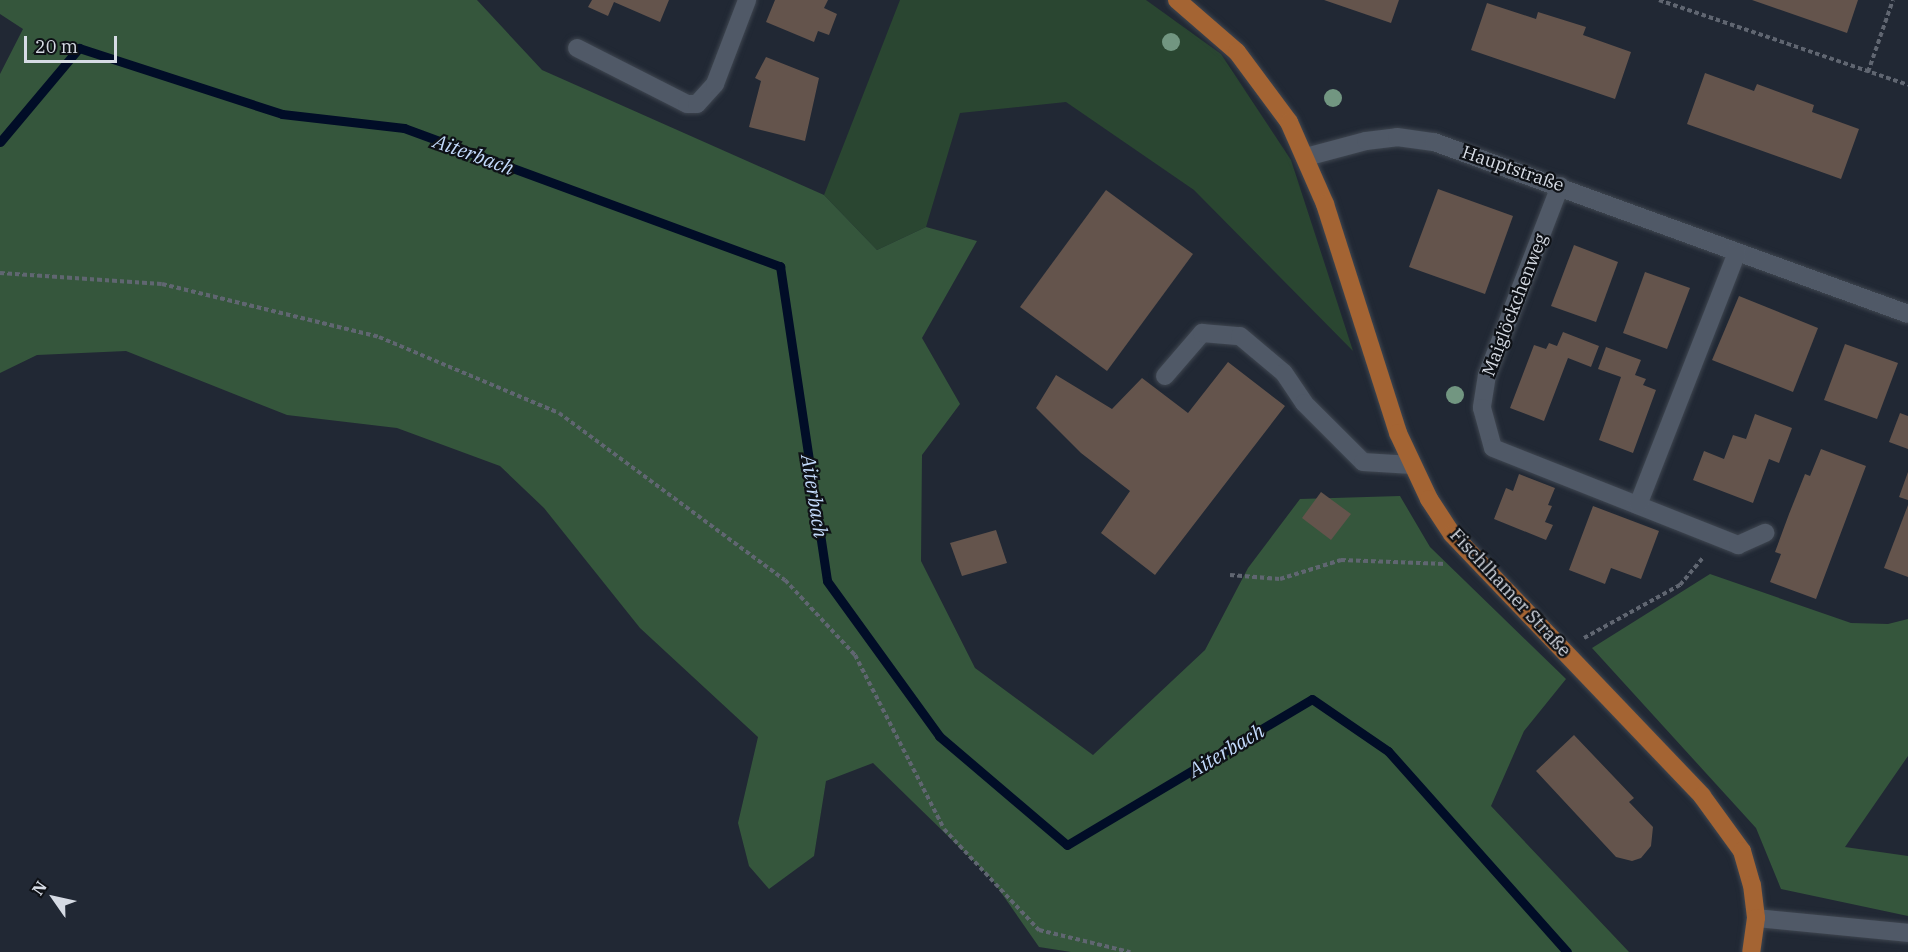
<!DOCTYPE html>
<meta charset="utf-8">
<style>
body{margin:0}
#map{position:relative;width:1908px;height:952px;overflow:hidden;background:#212834;font-family:"IBM Plex Serif",serif}
div>[style]{position:absolute}
.green>*{inset:0;background:#2a4631}
.forest>*{inset:0;background:#35563c}
.stream>*{height:9px;margin:-4.5px;padding:0 4.5px;transform-origin:4.5px;border-radius:4.5px;background:#010d27}
.building>*{inset:0;background:#64544c}
.path>*{height:4px;margin-top:-2px;transform-origin:0;background:repeating-linear-gradient(90deg,#606671 0 4.5px,transparent 0 7.5px)}
.roads{filter:drop-shadow(0 0 2px #3f4650) drop-shadow(0 0 2px #3f4650)}
.minor>*{height:18px;margin:-9px;padding:0 9px;transform-origin:9px;border-radius:9px;background:#505967}
.major>*{height:18px;margin:-9px;padding:0 9px;transform-origin:9px;border-radius:9px;background:#a46433}
.trees>*{width:18px;height:18px;margin:-9px;border-radius:50%;background:#729681}
span{translate:-50% -50%;white-space:nowrap;text-align:center;line-height:1.15;-webkit-text-stroke:4.5px #0e1116;paint-order:stroke}
.street-label{font-size:18px;color:#d6dbe4}
.water-label{font-size:20px;color:#c3dafc;font-style:italic}
.north{position:absolute;left:24px;top:868px;width:60px;height:60px;-webkit-text-stroke:4px #0e1116;paint-order:stroke;rotate:304deg;font-size:16px;font-weight:700;line-height:24px;text-align:center;color:#d6dbe4}
.north::after{content:'';display:block;margin:auto;width:21px;height:27px;background:#d6dbe4;clip-path:polygon(50% 0,100% 100%,50% 72%,0 100%)}
.scale{position:absolute;left:24px;top:36px;width:93px;height:27px;box-sizing:border-box;border:3px solid #d6dbe4;border-top:0;padding-left:8px;font-size:18px;line-height:21px;white-space:nowrap;color:#d6dbe4;-webkit-text-stroke:4px #0e1116;paint-order:stroke}
</style>
<div id="map">
<div class="green">
<div style="clip-path:polygon(900px 0,1146px 0,1221px 54px,1291px 160px,1353px 351px,1194px 190px,1066px 102px,960px 113px,926px 227px,877px 250px,824px 195px)"></div>
</div>
<div class="forest">
<div style="clip-path:polygon(0 0,477px 0,542px 70px,824px 195px,877px 250px,926px 227px,977px 241px,922px 338px,960px 404px,922px 455px,921px 561px,975px 668px,1093px 755px,1205px 650px,1248px 568px,1300px 499px,1400px 496px,1430px 547px,1566px 679px,1524px 731px,1491px 806px,1629px 952px,1071px 952px,1039px 947px,991px 878px,873px 763px,826px 781px,814px 856px,769px 889px,749px 866px,738px 823px,758px 737px,640px 628px,544px 508px,500px 466px,397px 428px,287px 415px,126px 351px,37px 355px,0 373px,0 74px,23px 29px,0 14px)"></div>
<div style="clip-path:polygon(1710px 574px,1851px 623px,1888px 624px,1908px 619px,1908px 756px,1845px 847px,1908px 856px,1908px 916px,1781px 889px,1756px 828px,1592px 648px)"></div>
</div>
<div class="stream">
<div style="left:0;top:142px;width:123px;rotate:-50deg"></div>
<div style="left:79px;top:48px;width:213px;rotate:18deg"></div>
<div style="left:282px;top:114px;width:123px;rotate:6.5deg"></div>
<div style="left:404px;top:128px;width:401px;rotate:20.2deg"></div>
<div style="left:780px;top:266px;width:318px;rotate:81.5deg"></div>
<div style="left:827px;top:581px;width:191px;rotate:54.1deg"></div>
<div style="left:939px;top:736px;width:168px;rotate:40.4deg"></div>
<div style="left:1067px;top:845px;width:285px;rotate:-30.8deg"></div>
<div style="left:1312px;top:699px;width:92px;rotate:34.4deg"></div>
<div style="left:1388px;top:751px;width:269px;rotate:48.3deg"></div>
</div>
<div class="building">
<div style="clip-path:polygon(592px 0,669px 0,660px 22px,614px 2px,608px 16px,588px 7px)"></div>
<div style="clip-path:polygon(775px 0,828px 0,824px 8px,837px 14px,829px 35px,818px 31px,814px 42px,766px 22px)"></div>
<div style="clip-path:polygon(1324px 0,1399px 0,1391px 23px)"></div>
<div style="clip-path:polygon(1752px 0,1858px 0,1847px 33px)"></div>
<div style="clip-path:polygon(1487px 3px,1536px 19px,1538px 12px,1586px 27px,1583px 35px,1631px 52px,1615px 99px,1471px 50px)"></div>
<div style="clip-path:polygon(766px 57px,819px 78px,805px 141px,749px 127px,761px 81px,755px 78px)"></div>
<div style="clip-path:polygon(1705px 73px,1754px 91px,1757px 84px,1814px 105px,1812px 112px,1859px 129px,1841px 179px,1687px 124px)"></div>
<div style="clip-path:polygon(1438px 189px,1513px 216px,1485px 294px,1409px 267px)"></div>
<div style="clip-path:polygon(1106px 190px,1193px 254px,1107px 371px,1020px 307px)"></div>
<div style="clip-path:polygon(1574px 245px,1618px 262px,1596px 322px,1551px 306px)"></div>
<div style="clip-path:polygon(1645px 272px,1690px 288px,1667px 349px,1623px 333px)"></div>
<div style="clip-path:polygon(1739px 296px,1818px 328px,1793px 392px,1712px 360px)"></div>
<div style="clip-path:polygon(1563px 332px,1599px 346px,1591px 367px,1568px 358px,1544px 421px,1510px 408px,1534px 345px,1546px 349px,1549px 343px,1557px 346px)"></div>
<div style="clip-path:polygon(1845px 344px,1898px 363px,1877px 419px,1824px 400px)"></div>
<div style="clip-path:polygon(1606px 347px,1641px 360px,1635px 375px,1646px 379px,1643px 385px,1656px 390px,1633px 453px,1599px 440px,1621px 377px,1598px 369px)"></div>
<div style="clip-path:polygon(1228px 362px,1285px 406px,1155px 575px,1101px 533px,1130px 491px,1081px 453px,1036px 408px,1056px 375px,1112px 409px,1142px 378px,1188px 413px)"></div>
<div style="clip-path:polygon(1900px 413px,1908px 416px,1908px 449px,1889px 442px)"></div>
<div style="clip-path:polygon(1755px 414px,1792px 428px,1779px 463px,1769px 459px,1753px 503px,1693px 480px,1704px 451px,1724px 459px,1733px 435px,1746px 439px)"></div>
<div style="clip-path:polygon(1821px 449px,1866px 466px,1816px 599px,1770px 582px,1781px 554px,1775px 552px,1789px 514px,1805px 474px,1810px 476px)"></div>
<div style="clip-path:polygon(1908px 472px,1908px 500px,1899px 497px)"></div>
<div style="clip-path:polygon(1519px 474px,1555px 488px,1548px 505px,1552px 506px,1545px 522px,1553px 525px,1546px 540px,1494px 519px,1506px 488px,1513px 491px)"></div>
<div style="clip-path:polygon(1321px 492px,1351px 514px,1331px 540px,1302px 518px)"></div>
<div style="clip-path:polygon(1908px 505px,1908px 577px,1884px 568px)"></div>
<div style="clip-path:polygon(1593px 506px,1659px 531px,1641px 579px,1611px 568px,1605px 584px,1569px 570px)"></div>
<div style="clip-path:polygon(996px 530px,1007px 563px,962px 576px,950px 543px)"></div>
<div style="clip-path:polygon(1574px 735px,1634px 798px,1629px 802px,1653px 827px,1651px 846px,1641px 858px,1632px 861px,1616px 857px,1536px 771px)"></div>
</div>
<div class="path">
<div style="left:1659px;top:0;width:263px;rotate:18.8deg"></div>
<div style="left:1868px;top:72px;width:76px;rotate:-70.9deg"></div>
<div style="left:0;top:273px;width:162px;rotate:3.9deg"></div>
<div style="left:162px;top:284px;width:223px;rotate:13.7deg"></div>
<div style="left:379px;top:337px;width:195px;rotate:22.9deg"></div>
<div style="left:559px;top:413px;width:281px;rotate:36.5deg"></div>
<div style="left:785px;top:580px;width:103px;rotate:47deg"></div>
<div style="left:855px;top:655px;width:195px;rotate:62.9deg"></div>
<div style="left:944px;top:829px;width:139px;rotate:46.8deg"></div>
<div style="left:1039px;top:930px;width:94px;rotate:13.6deg"></div>
<div style="left:1230px;top:575px;width:50px;rotate:4.6deg"></div>
<div style="left:1280px;top:579px;width:64px;rotate:-17.3deg"></div>
<div style="left:1341px;top:560px;width:105px;rotate:2.2deg"></div>
<div style="left:1584px;top:638px;width:110px;rotate:-28.9deg"></div>
<div style="left:1680px;top:585px;width:35px;rotate:-50deg"></div>
</div>
<div class="roads">
<div class="minor">
<div style="left:577px;top:48px;width:123px;rotate:27deg"></div>
<div style="left:687px;top:104px;width:10px"></div>
<div style="left:697px;top:104px;width:27px;rotate:-48deg"></div>
<div style="left:715px;top:84px;width:90px;rotate:-69.1deg"></div>
<div style="left:1306px;top:157px;width:62px;rotate:-14.9deg"></div>
<div style="left:1366px;top:141px;width:31px;rotate:-7deg"></div>
<div style="left:1397px;top:137px;width:37px;rotate:8deg"></div>
<div style="left:1434px;top:142px;width:504px;rotate:19.94deg"></div>
<div style="left:1560px;top:186px;width:203px;rotate:111.1deg"></div>
<div style="left:1487px;top:375px;width:33px;rotate:99deg"></div>
<div style="left:1482px;top:408px;width:41px;rotate:74.6deg"></div>
<div style="left:1493px;top:448px;width:264px;rotate:21.6deg"></div>
<div style="left:1738px;top:545px;width:30px;rotate:-24deg"></div>
<div style="left:1165px;top:376px;width:57px;rotate:-49.3deg"></div>
<div style="left:1202px;top:333px;width:38px;rotate:5deg"></div>
<div style="left:1240px;top:336px;width:57px;rotate:40.1deg"></div>
<div style="left:1284px;top:373px;width:36px;rotate:56deg"></div>
<div style="left:1304px;top:403px;width:83px;rotate:45deg"></div>
<div style="left:1363px;top:462px;width:49px;rotate:3.5deg"></div>
<div style="left:1638px;top:505px;width:271px;rotate:-68.6deg"></div>
<div style="left:1756px;top:918px;width:153px;rotate:5.6deg"></div>
</div>
<div class="major">
<div style="left:1177px;top:0;width:79px;rotate:40.9deg"></div>
<div style="left:1237px;top:52px;width:87px;rotate:53.4deg"></div>
<div style="left:1289px;top:122px;width:90px;rotate:66.3deg"></div>
<div style="left:1325px;top:204px;width:240px;rotate:72.3deg"></div>
<div style="left:1398px;top:433px;width:73px;rotate:64.8deg"></div>
<div style="left:1429px;top:499px;width:42px;rotate:56.7deg"></div>
<div style="left:1452px;top:534px;width:362px;rotate:46.3deg"></div>
<div style="left:1702px;top:796px;width:68px;rotate:54deg"></div>
<div style="left:1742px;top:851px;width:35px;rotate:74deg"></div>
<div style="left:1752px;top:885px;width:33px;rotate:83deg"></div>
<div style="left:1756px;top:918px;width:34px;rotate:98deg"></div>
</div>
</div>
<div class="trees">
<div style="left:1171px;top:42px"></div>
<div style="left:1333px;top:98px"></div>
<div style="left:1455px;top:395px"></div>
</div>
<div class="street-label">
<span style="left:1513px;top:169px;rotate:19deg">Hauptstraße</span>
<span style="left:1515px;top:305px;rotate:-69deg">Maiglöckchenweg</span>
<span style="left:1510px;top:593px;rotate:47deg">Fischlhamer Straße</span>
</div>
<div class="water-label">
<span style="left:474px;top:154px;rotate:20deg">Aiterbach</span>
<span style="left:815px;top:496px;rotate:81deg">Aiterbach</span>
<span style="left:1226px;top:750px;rotate:-31deg">Aiterbach</span>
</div>
<div class="north">N</div>
<div class="scale">20 m</div>
</div>
